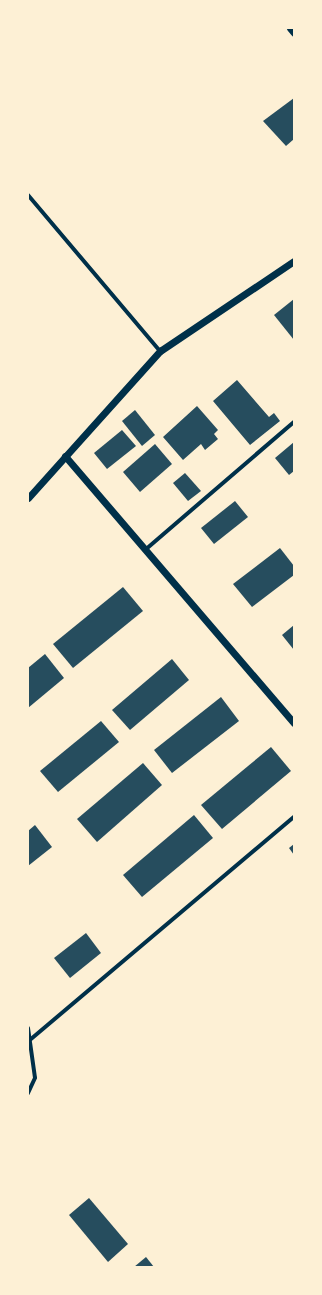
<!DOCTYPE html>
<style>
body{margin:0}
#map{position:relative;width:322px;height:1295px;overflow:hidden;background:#fdf0d5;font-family:Lato,sans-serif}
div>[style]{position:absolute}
.building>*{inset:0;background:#264d5e}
.minor>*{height:4px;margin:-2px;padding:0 2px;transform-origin:2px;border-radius:2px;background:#003049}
.tertiary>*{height:7px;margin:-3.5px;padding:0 3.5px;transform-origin:3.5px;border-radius:3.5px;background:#003049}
span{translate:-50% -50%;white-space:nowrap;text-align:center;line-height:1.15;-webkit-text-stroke:3px #fdf0d5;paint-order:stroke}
.frame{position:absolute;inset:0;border:29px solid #fdf0d5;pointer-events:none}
</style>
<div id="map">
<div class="building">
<div style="clip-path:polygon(294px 98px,294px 139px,286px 146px,263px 121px)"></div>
<div style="clip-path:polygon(294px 299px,294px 340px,274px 315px)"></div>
<div style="clip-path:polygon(237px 380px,269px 417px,274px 413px,280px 421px,250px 445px,213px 401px)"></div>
<div style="clip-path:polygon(197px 406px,218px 430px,214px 434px,218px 439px,205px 450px,201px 444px,183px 460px,163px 437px)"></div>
<div style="clip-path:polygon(135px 410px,155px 435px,142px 446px,122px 421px)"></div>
<div style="clip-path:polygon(122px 430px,136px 446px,107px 469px,94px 453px)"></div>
<div style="clip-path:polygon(294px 442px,294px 471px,289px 475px,275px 458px)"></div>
<div style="clip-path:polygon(155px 444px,172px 464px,140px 492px,123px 472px)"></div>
<div style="clip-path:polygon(185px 473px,201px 491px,188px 501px,173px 483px)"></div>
<div style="clip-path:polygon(235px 501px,248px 517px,214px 544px,201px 528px)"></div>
<div style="clip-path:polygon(280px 548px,294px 566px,294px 575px,252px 607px,233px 584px)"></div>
<div style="clip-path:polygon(123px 587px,143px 611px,73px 668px,53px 644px)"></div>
<div style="clip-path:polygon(294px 625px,294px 650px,282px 635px)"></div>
<div style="clip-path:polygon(45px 654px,64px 678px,28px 708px,28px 668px)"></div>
<div style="clip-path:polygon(172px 659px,189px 680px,130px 730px,112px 710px)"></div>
<div style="clip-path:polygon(221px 697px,239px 721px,172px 773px,154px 750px)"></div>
<div style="clip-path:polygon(101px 721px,119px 742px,58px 792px,40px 771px)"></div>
<div style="clip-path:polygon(271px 747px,291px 771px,222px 829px,201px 805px)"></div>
<div style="clip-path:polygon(143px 763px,162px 785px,97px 842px,77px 819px)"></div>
<div style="clip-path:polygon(194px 815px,213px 838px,142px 897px,123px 875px)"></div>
<div style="clip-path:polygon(35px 825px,52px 847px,28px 866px,28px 831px)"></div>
<div style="clip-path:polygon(294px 844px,294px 855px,289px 848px)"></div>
<div style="clip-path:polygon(86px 933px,101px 953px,70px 978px,54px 958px)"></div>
<div style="clip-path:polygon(89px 1198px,128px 1244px,108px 1262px,69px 1215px)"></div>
<div style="clip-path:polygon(146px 1257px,154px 1267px,134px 1267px)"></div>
</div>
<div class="minor">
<div style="left:28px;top:195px;width:204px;rotate:49.8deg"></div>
<div style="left:145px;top:550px;width:196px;rotate:-40.7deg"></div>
<div style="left:28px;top:1028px;width:50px;rotate:82deg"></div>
<div style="left:35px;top:1078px;width:17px;rotate:115deg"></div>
<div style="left:31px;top:1039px;width:344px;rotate:-40.2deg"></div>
</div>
<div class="tertiary">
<div style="left:290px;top:28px;width:6px;rotate:51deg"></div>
<div style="left:65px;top:456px;width:352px;rotate:49.4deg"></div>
<div style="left:28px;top:498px;width:198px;rotate:-48.1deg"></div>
<div style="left:160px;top:351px;width:161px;rotate:-33.9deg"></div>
</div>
<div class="frame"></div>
</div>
